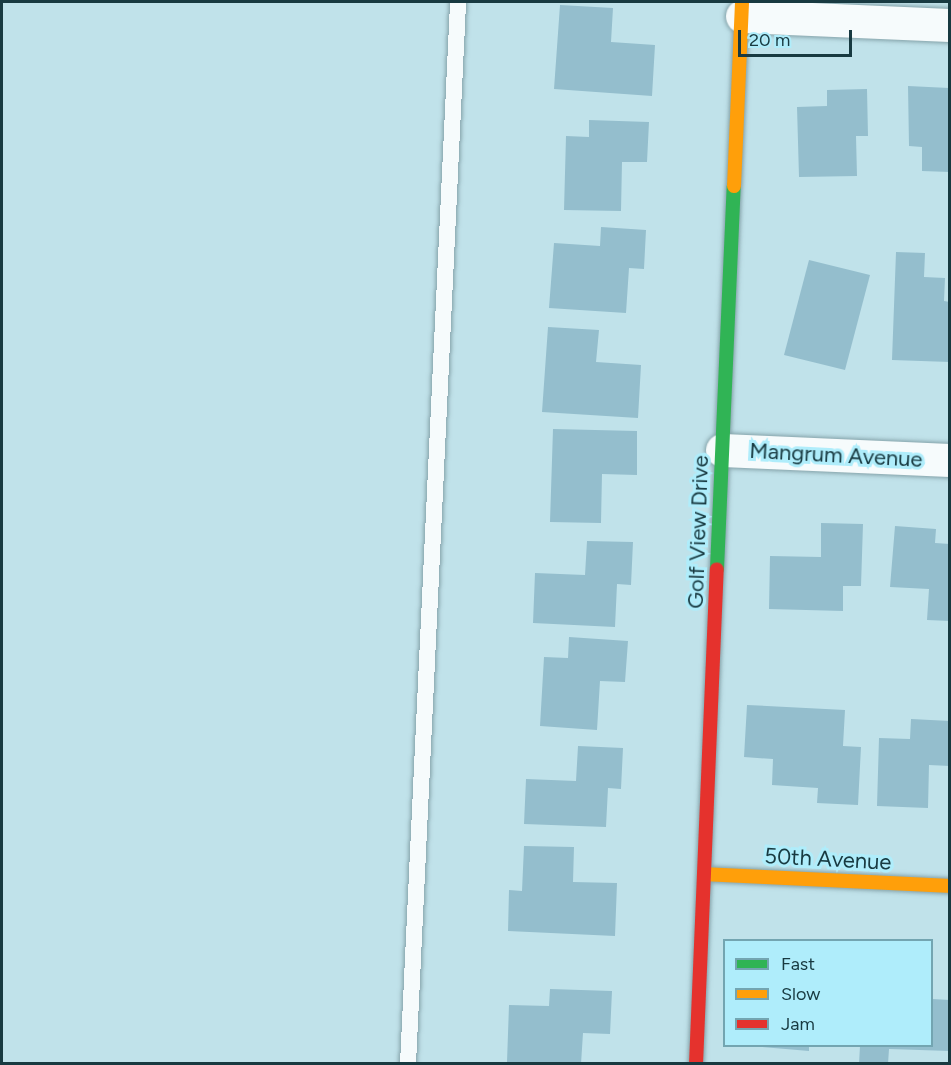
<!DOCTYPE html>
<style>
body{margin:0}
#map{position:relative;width:951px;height:1065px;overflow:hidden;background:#c0e2ea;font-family:Figtree,sans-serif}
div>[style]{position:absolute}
.building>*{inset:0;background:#94becd}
.roads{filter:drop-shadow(0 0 2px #85a3aa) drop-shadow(0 0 2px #85a3aa)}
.lane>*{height:16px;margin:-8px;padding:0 8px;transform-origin:8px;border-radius:8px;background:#f6fbfc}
.street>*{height:33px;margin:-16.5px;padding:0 16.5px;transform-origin:16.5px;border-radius:16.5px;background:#f6fbfc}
.fast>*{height:14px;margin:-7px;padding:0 7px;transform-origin:7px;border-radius:7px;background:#30b455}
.slow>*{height:14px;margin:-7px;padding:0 7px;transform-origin:7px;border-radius:7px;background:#ff9f0a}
.jam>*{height:14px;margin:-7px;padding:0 7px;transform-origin:7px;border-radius:7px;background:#e5322d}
span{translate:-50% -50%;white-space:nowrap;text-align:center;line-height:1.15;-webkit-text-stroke:6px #afedfb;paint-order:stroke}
.street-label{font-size:22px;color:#183a41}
.frame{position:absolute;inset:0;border:3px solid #183a41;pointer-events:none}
.legend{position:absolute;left:723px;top:939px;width:210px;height:108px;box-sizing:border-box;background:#afedfb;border:2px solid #73a5b1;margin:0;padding:8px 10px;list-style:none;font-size:18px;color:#183a41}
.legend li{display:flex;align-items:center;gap:12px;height:30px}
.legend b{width:30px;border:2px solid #73a5b1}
.scale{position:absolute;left:738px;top:30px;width:114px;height:27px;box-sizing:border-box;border:3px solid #183a41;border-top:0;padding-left:8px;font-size:18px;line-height:21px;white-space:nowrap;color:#183a41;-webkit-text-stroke:4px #afedfb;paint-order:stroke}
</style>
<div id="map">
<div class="building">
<div style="clip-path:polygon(560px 5px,613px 8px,611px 42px,655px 45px,652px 96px,554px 89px)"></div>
<div style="clip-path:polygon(908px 86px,949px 88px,950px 172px,922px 171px,922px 147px,909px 146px)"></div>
<div style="clip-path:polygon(867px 89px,868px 136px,856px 136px,857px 176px,799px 177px,797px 107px,827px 106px,827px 90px)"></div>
<div style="clip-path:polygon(589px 120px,649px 122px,647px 162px,622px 162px,621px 211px,564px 210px,566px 136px,589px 137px)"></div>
<div style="clip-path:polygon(601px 227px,646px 230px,644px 269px,629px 268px,626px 313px,549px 308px,554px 243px,600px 246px)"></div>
<div style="clip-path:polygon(896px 252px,925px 253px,924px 277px,945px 278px,944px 301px,950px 302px,950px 362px,892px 360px)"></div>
<div style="clip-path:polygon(809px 260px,870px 275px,845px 370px,784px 355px)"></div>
<div style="clip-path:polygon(548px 327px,599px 330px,596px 362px,641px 365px,638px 418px,542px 412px)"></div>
<div style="clip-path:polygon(553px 429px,637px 431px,637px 475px,602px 474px,601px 523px,550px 522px)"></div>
<div style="clip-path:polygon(821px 523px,863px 524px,861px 586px,843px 586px,843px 611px,769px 609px,770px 556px,821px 557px)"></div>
<div style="clip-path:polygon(895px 526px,936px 529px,935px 543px,950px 544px,950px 621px,927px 620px,929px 589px,890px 587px)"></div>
<div style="clip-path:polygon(587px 541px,633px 542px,631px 585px,617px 584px,615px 627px,533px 623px,535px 573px,585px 575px)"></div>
<div style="clip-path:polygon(569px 637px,628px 641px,625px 682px,600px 681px,597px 730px,540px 726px,544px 657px,568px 658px)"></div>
<div style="clip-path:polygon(747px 705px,845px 710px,843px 746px,861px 747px,858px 805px,817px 803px,818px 788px,772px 785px,773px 759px,744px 757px)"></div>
<div style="clip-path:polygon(911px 719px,950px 721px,950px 766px,929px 765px,928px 808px,877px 806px,879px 738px,910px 739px)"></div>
<div style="clip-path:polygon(578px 746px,623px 748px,621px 789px,608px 788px,606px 827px,524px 824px,526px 779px,576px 781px)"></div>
<div style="clip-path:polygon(524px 846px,574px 847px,573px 882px,617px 883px,615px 936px,508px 931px,509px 890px,522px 891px)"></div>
<div style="clip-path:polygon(550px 989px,612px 991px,610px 1034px,583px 1033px,581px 1064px,507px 1062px,509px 1005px,549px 1006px)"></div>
<div style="clip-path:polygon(932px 999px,950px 1000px,950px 1051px,889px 1049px,888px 1064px,859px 1064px,860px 1046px,932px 1046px)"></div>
<div style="clip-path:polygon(752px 1046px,809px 1046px,809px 1051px)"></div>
</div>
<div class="roads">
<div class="lane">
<div style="left:408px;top:1064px;width:1063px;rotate:-87.3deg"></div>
</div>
<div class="street">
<div style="left:742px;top:16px;width:208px;rotate:2.5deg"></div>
<div style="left:722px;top:450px;width:228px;rotate:2.5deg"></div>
</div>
<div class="fast">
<div style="left:717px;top:569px;width:383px;rotate:-87.5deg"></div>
</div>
<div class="slow">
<div style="left:734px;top:186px;width:184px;rotate:-87.5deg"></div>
<div style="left:704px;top:874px;width:246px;rotate:2.8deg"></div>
</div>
<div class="jam">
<div style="left:696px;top:1064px;width:495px;rotate:-87.6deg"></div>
</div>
</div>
<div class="street-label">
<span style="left:836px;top:455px;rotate:3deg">Mangrum Avenue</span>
<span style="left:698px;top:532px;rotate:-88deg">Golf View Drive</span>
<span style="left:828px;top:859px;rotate:3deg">50th Avenue</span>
</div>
<div class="frame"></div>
<ul class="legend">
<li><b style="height:8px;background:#30b455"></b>Fast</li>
<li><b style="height:8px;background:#ff9f0a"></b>Slow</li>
<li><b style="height:8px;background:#e5322d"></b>Jam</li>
</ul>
<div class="scale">20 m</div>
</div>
